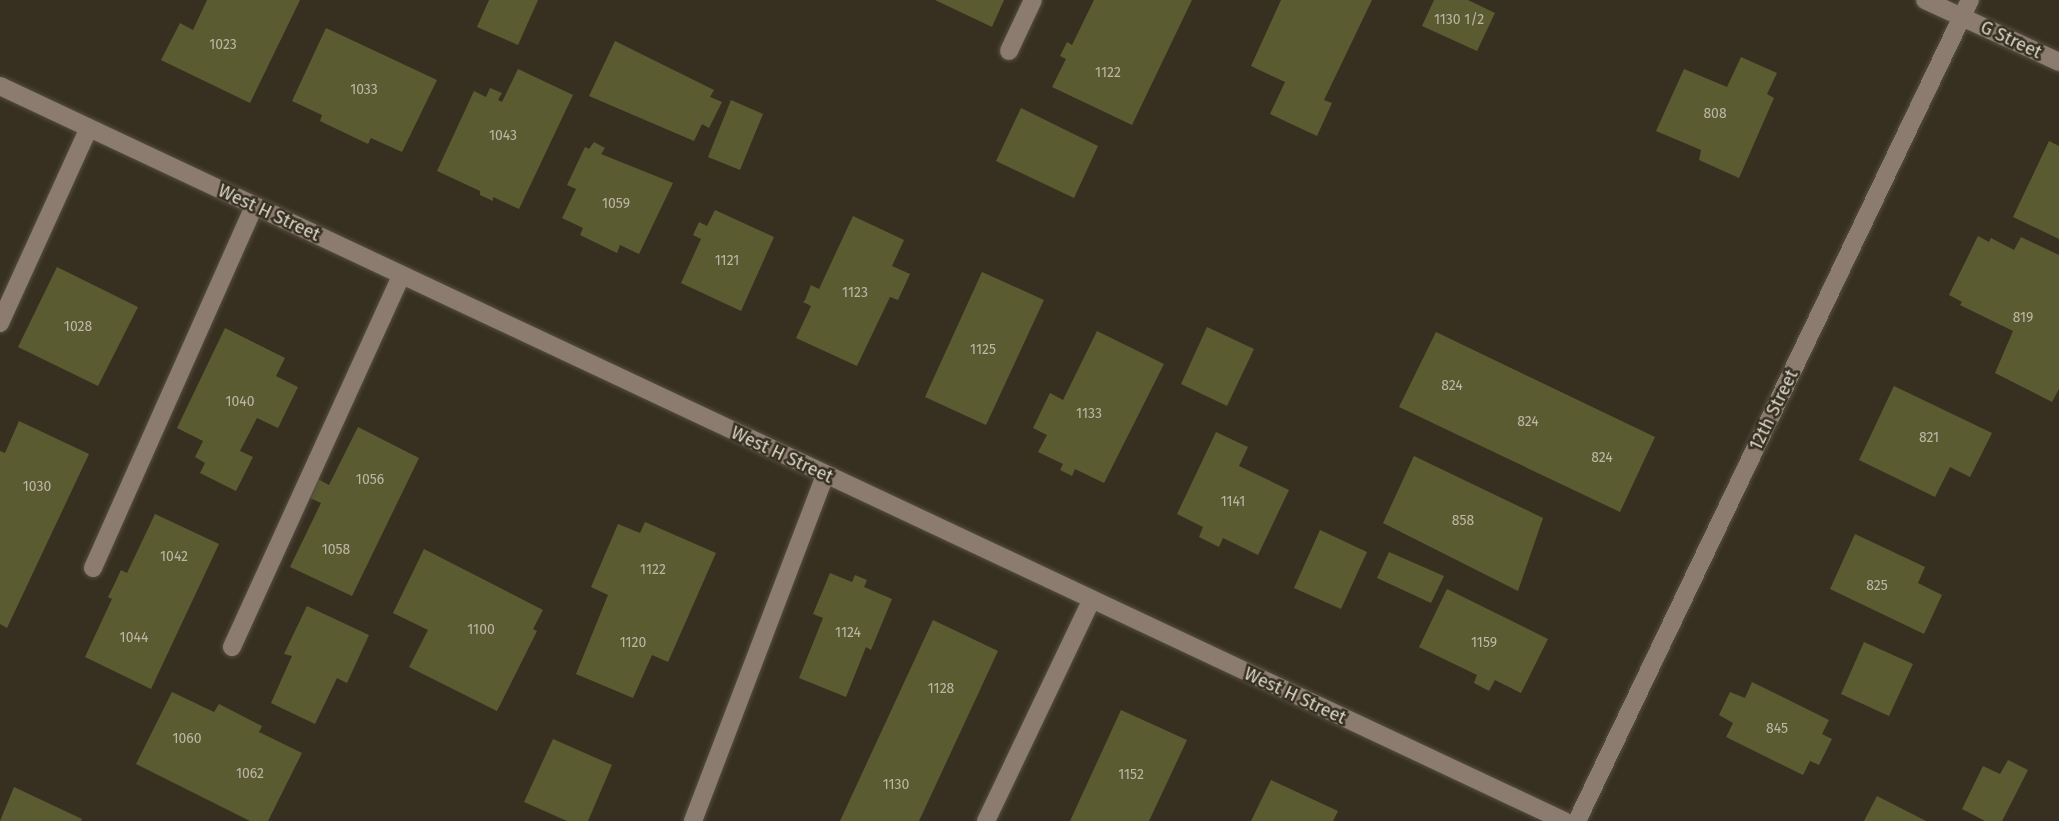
<!DOCTYPE html>
<style>
body{margin:0}
#map{position:relative;width:2059px;height:821px;overflow:hidden;background:#373021;font-family:"Fira Sans",sans-serif}
div>[style]{position:absolute}
.building>*{inset:0;background:#5b5b31}
.roads{filter:drop-shadow(0 0 2px #554e40) drop-shadow(0 0 2px #554e40)}
.minor>*{height:18px;margin:-9px;padding:0 9px;transform-origin:9px;border-radius:9px;background:#8b7c6f}
span{translate:-50% -50%;white-space:nowrap;text-align:center;line-height:1.15;-webkit-text-stroke:5px #373021;paint-order:stroke}
.number-label{font-size:14px;color:#bbb7a6}
.number-label span{-webkit-text-stroke-width:0}
.street-label{font-size:18px;color:#dbd6cd}
</style>
<div id="map">
<div class="building">
<div style="clip-path:polygon(207px 0,300px 0,250px 103px,161px 60px,180px 23px,193px 30px)"></div>
<div style="clip-path:polygon(489px 0,538px 0,518px 45px,477px 27px)"></div>
<div style="clip-path:polygon(935px 0,1004px 0,992px 27px)"></div>
<div style="clip-path:polygon(1094px 0,1192px 0,1132px 125px,1052px 87px,1066px 59px,1060px 56px,1067px 42px,1072px 45px)"></div>
<div style="clip-path:polygon(1281px 0,1372px 0,1324px 100px,1332px 103px,1317px 136px,1270px 114px,1285px 82px,1251px 66px)"></div>
<div style="clip-path:polygon(1434px 0,1468px 0,1495px 13px,1477px 51px,1422px 26px)"></div>
<div style="clip-path:polygon(326px 28px,437px 80px,402px 152px,371px 138px,368px 144px,320px 121px,322px 115px,292px 101px)"></div>
<div style="clip-path:polygon(615px 41px,714px 90px,710px 97px,722px 102px,709px 128px,702px 124px,694px 141px,589px 96px)"></div>
<div style="clip-path:polygon(1741px 57px,1777px 73px,1767px 94px,1774px 98px,1739px 178px,1699px 160px,1701px 150px,1656px 131px,1684px 69px,1727px 87px)"></div>
<div style="clip-path:polygon(518px 69px,573px 95px,519px 209px,493px 197px,493px 201px,480px 195px,480px 191px,437px 171px,474px 91px,486px 97px,490px 88px,502px 93px,498px 100px,502px 102px)"></div>
<div style="clip-path:polygon(731px 100px,763px 114px,740px 170px,708px 157px)"></div>
<div style="clip-path:polygon(1021px 108px,1098px 146px,1074px 198px,996px 161px)"></div>
<div style="clip-path:polygon(2049px 141px,2059px 146px,2059px 239px,2013px 217px)"></div>
<div style="clip-path:polygon(594px 142px,605px 148px,601px 154px,673px 183px,639px 254px,620px 245px,617px 253px,580px 235px,583px 228px,562px 218px,576px 189px,567px 185px,585px 147px,589px 149px)"></div>
<div style="clip-path:polygon(715px 210px,774px 237px,741px 311px,681px 283px,701px 239px,693px 235px,699px 222px,707px 226px)"></div>
<div style="clip-path:polygon(853px 216px,904px 240px,892px 266px,910px 274px,898px 300px,890px 297px,857px 366px,796px 338px,811px 306px,803px 302px,805px 300px,811px 285px,819px 289px)"></div>
<div style="clip-path:polygon(1978px 236px,1989px 242px,1991px 238px,2014px 250px,2021px 237px,2059px 255px,2059px 389px,2052px 402px,1995px 373px,2013px 331px,1960px 305px,1962px 302px,1949px 295px)"></div>
<div style="clip-path:polygon(57px 267px,138px 307px,98px 386px,18px 347px)"></div>
<div style="clip-path:polygon(982px 272px,1044px 300px,986px 425px,925px 397px)"></div>
<div style="clip-path:polygon(1207px 327px,1254px 349px,1227px 406px,1181px 384px)"></div>
<div style="clip-path:polygon(225px 328px,285px 358px,276px 376px,298px 387px,278px 428px,257px 418px,240px 451px,253px 457px,236px 491px,200px 473px,205px 463px,195px 457px,203px 441px,177px 428px)"></div>
<div style="clip-path:polygon(1097px 331px,1164px 364px,1104px 483px,1075px 469px,1072px 476px,1060px 470px,1063px 464px,1038px 452px,1047px 435px,1033px 428px,1050px 393px,1063px 400px)"></div>
<div style="clip-path:polygon(1436px 332px,1655px 437px,1620px 512px,1399px 407px)"></div>
<div style="clip-path:polygon(1894px 386px,1992px 433px,1970px 477px,1950px 467px,1935px 497px,1859px 460px)"></div>
<div style="clip-path:polygon(19px 421px,89px 454px,7px 628px,0 624px,0 451px,5px 453px)"></div>
<div style="clip-path:polygon(358px 427px,419px 458px,352px 596px,290px 567px,321px 503px,310px 498px,318px 479px,329px 485px)"></div>
<div style="clip-path:polygon(1216px 432px,1248px 447px,1239px 466px,1289px 490px,1258px 555px,1223px 538px,1219px 547px,1199px 537px,1203px 527px,1177px 514px)"></div>
<div style="clip-path:polygon(1414px 456px,1543px 518px,1518px 591px,1383px 523px)"></div>
<div style="clip-path:polygon(155px 514px,219px 544px,151px 689px,85px 657px,112px 599px,108px 597px,114px 585px,121px 570px,127px 573px)"></div>
<div style="clip-path:polygon(645px 522px,716px 553px,668px 662px,652px 655px,633px 698px,576px 674px,608px 595px,591px 587px,618px 524px,640px 533px)"></div>
<div style="clip-path:polygon(1320px 530px,1367px 552px,1341px 609px,1294px 588px)"></div>
<div style="clip-path:polygon(1855px 534px,1925px 567px,1918px 583px,1942px 595px,1924px 634px,1830px 589px)"></div>
<div style="clip-path:polygon(424px 549px,543px 610px,533px 629px,537px 631px,497px 711px,409px 667px,428px 630px,393px 613px)"></div>
<div style="clip-path:polygon(1389px 552px,1444px 576px,1431px 603px,1377px 578px)"></div>
<div style="clip-path:polygon(830px 573px,852px 582px,855px 575px,867px 580px,864px 587px,892px 599px,871px 650px,866px 647px,846px 697px,799px 678px,823px 618px,813px 614px)"></div>
<div style="clip-path:polygon(1447px 589px,1548px 639px,1521px 693px,1495px 680px,1489px 691px,1474px 683px,1477px 675px,1419px 647px)"></div>
<div style="clip-path:polygon(307px 606px,369px 635px,347px 683px,337px 678px,315px 724px,271px 703px,292px 656px,284px 654px)"></div>
<div style="clip-path:polygon(933px 620px,998px 651px,919px 821px,840px 821px)"></div>
<div style="clip-path:polygon(1864px 642px,1913px 664px,1889px 716px,1841px 694px)"></div>
<div style="clip-path:polygon(1752px 682px,1829px 720px,1822px 734px,1832px 739px,1819px 765px,1810px 761px,1803px 775px,1726px 737px,1733px 723px,1719px 715px,1730px 692px,1745px 698px)"></div>
<div style="clip-path:polygon(172px 692px,214px 712px,219px 704px,262px 726px,259px 732px,302px 753px,268px 821px,250px 821px,136px 764px)"></div>
<div style="clip-path:polygon(1121px 710px,1187px 740px,1149px 821px,1070px 821px)"></div>
<div style="clip-path:polygon(553px 739px,612px 765px,588px 821px,567px 821px,524px 802px)"></div>
<div style="clip-path:polygon(2008px 760px,2028px 770px,2002px 821px,1985px 821px,1962px 809px,1983px 766px,2000px 774px)"></div>
<div style="clip-path:polygon(1271px 780px,1338px 811px,1333px 821px,1251px 821px)"></div>
<div style="clip-path:polygon(14px 787px,82px 819px,81px 821px,0 821px)"></div>
<div style="clip-path:polygon(1877px 796px,1926px 821px,1864px 821px)"></div>
</div>
<div class="roads">
<div class="minor">
<div style="left:1925px;top:0;width:148px;rotate:24.8deg"></div>
<div style="left:1009px;top:51px;width:56px;rotate:-64.8deg"></div>
<div style="left:0;top:86px;width:1728px;rotate:25.17deg"></div>
<div style="left:0;top:323px;width:214px;rotate:-65.5deg"></div>
<div style="left:93px;top:568px;width:396px;rotate:-66deg"></div>
<div style="left:232px;top:647px;width:408px;rotate:-65.5deg"></div>
<div style="left:693px;top:821px;width:370px;rotate:-69.1deg"></div>
<div style="left:986px;top:821px;width:244px;rotate:-64.5deg"></div>
<div style="left:1577px;top:821px;width:910px;rotate:-64.42deg"></div>
</div>
</div>
<div class="number-label">
<span style="left:1459px;top:20px">1130 1/2</span>
<span style="left:223px;top:45px">1023</span>
<span style="left:1108px;top:73px">1122</span>
<span style="left:364px;top:90px">1033</span>
<span style="left:1715px;top:114px">808</span>
<span style="left:503px;top:136px">1043</span>
<span style="left:616px;top:204px">1059</span>
<span style="left:727px;top:261px">1121</span>
<span style="left:855px;top:293px">1123</span>
<span style="left:2023px;top:318px">819</span>
<span style="left:78px;top:327px">1028</span>
<span style="left:983px;top:350px">1125</span>
<span style="left:1452px;top:386px">824</span>
<span style="left:240px;top:402px">1040</span>
<span style="left:1089px;top:414px">1133</span>
<span style="left:1528px;top:422px">824</span>
<span style="left:1929px;top:438px">821</span>
<span style="left:1602px;top:458px">824</span>
<span style="left:370px;top:480px">1056</span>
<span style="left:37px;top:487px">1030</span>
<span style="left:1233px;top:502px">1141</span>
<span style="left:1463px;top:521px">858</span>
<span style="left:336px;top:550px">1058</span>
<span style="left:174px;top:557px">1042</span>
<span style="left:653px;top:570px">1122</span>
<span style="left:1877px;top:586px">825</span>
<span style="left:481px;top:630px">1100</span>
<span style="left:848px;top:633px">1124</span>
<span style="left:134px;top:638px">1044</span>
<span style="left:633px;top:643px">1120</span>
<span style="left:1484px;top:643px">1159</span>
<span style="left:941px;top:689px">1128</span>
<span style="left:1777px;top:729px">845</span>
<span style="left:187px;top:739px">1060</span>
<span style="left:250px;top:774px">1062</span>
<span style="left:1131px;top:775px">1152</span>
<span style="left:896px;top:785px">1130</span>
</div>
<div class="street-label">
<span style="left:2011px;top:40px;rotate:25deg">G Street</span>
<span style="left:269px;top:213px;rotate:25deg">West H Street</span>
<span style="left:1774px;top:410px;rotate:-64deg">12th Street</span>
<span style="left:782px;top:455px;rotate:25deg">West H Street</span>
<span style="left:1295px;top:696px;rotate:25deg">West H Street</span>
</div>
</div>
